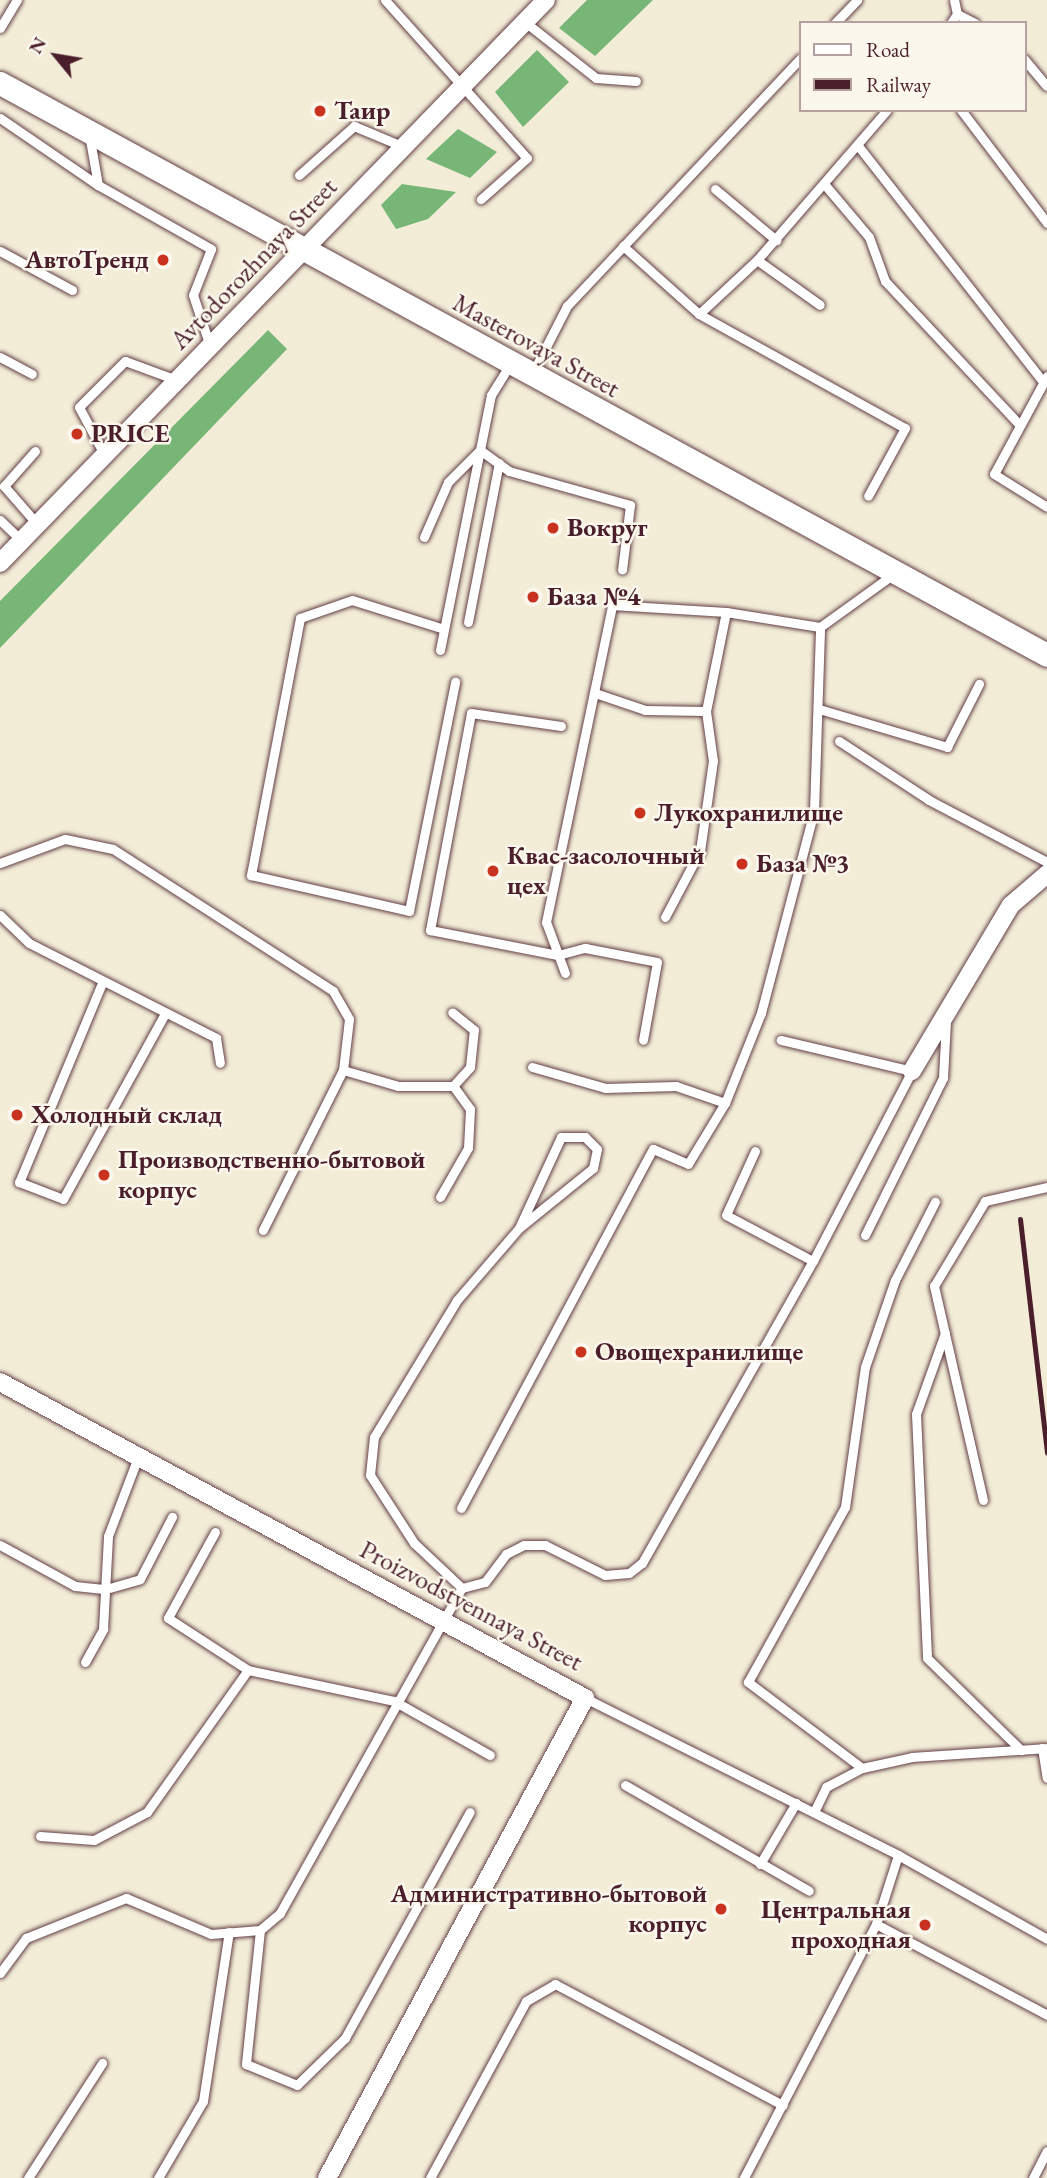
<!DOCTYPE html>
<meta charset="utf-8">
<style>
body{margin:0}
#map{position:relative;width:1047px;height:2178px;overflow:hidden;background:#f3edd8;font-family:"EB Garamond",serif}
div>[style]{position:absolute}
.forest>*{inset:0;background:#78b677}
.roads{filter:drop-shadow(0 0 2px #633e45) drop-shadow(0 0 2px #633e45)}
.service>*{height:9px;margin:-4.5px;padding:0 4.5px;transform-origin:4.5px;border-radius:4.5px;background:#fff}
.minor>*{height:18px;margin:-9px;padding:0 9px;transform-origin:9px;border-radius:9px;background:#fff}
.secondary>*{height:23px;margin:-11.5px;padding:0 11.5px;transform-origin:11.5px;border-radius:11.5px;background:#fff}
.rail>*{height:5px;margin:-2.5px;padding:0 2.5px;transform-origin:2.5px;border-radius:2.5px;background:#4a1f2b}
.dots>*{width:19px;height:19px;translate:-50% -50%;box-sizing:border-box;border:4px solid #fbf7ec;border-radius:50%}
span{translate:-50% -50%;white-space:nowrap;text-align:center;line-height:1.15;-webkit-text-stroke:5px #fbf7ec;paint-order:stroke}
.poi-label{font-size:26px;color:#4a1f2b;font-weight:700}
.left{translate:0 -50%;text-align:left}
.right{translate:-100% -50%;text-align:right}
.street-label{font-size:26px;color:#4a1f2b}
.legend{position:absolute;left:799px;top:21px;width:228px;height:91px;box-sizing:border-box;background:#fbf7ec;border:2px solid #b4a19f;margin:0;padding:9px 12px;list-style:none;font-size:21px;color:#4a1f2b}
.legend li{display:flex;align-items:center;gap:14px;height:35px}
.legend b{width:35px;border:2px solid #b4a19f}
.north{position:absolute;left:21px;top:21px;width:70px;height:70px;-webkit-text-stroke:5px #fbf7ec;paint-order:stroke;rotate:300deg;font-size:19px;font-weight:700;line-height:28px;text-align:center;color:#4a1f2b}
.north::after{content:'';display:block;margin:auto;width:24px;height:32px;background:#4a1f2b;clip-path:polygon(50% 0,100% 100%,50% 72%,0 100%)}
</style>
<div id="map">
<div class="forest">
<div style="clip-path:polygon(587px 0,653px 0,595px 56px,559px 28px)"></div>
<div style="clip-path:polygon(537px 50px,569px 82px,523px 127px,495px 92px)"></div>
<div style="clip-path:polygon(458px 129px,497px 152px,470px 178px,426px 159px)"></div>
<div style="clip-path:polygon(402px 184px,456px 192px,428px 219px,396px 229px,381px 205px)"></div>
<div style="clip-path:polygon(268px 330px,287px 349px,0 648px,0 601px)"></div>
</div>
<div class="roads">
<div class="service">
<div style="left:385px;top:0;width:212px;rotate:48.1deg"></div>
<div style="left:527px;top:158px;width:62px;rotate:138.3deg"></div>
<div style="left:957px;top:14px;width:20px;rotate:27deg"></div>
<div style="left:525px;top:22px;width:90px;rotate:38.3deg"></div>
<div style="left:596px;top:78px;width:40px;rotate:4.3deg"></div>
<div style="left:835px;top:23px;width:32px;rotate:-46deg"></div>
<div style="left:951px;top:23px;width:11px;rotate:-56deg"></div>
<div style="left:957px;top:14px;width:14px;rotate:-102deg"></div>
<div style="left:0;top:28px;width:33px;rotate:-59deg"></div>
<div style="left:1024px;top:59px;width:35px;rotate:50deg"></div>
<div style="left:961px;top:110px;width:142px;rotate:52.7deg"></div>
<div style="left:0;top:118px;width:119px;rotate:34.4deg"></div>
<div style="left:89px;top:134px;width:52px;rotate:80deg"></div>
<div style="left:98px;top:185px;width:130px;rotate:29.5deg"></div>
<div style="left:211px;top:249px;width:49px;rotate:111.4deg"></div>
<div style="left:193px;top:295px;width:54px;rotate:71.6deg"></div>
<div style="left:859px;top:147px;width:298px;rotate:51.9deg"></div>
<div style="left:299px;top:175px;width:74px;rotate:-41.7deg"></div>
<div style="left:354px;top:126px;width:54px;rotate:22.8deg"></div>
<div style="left:825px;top:185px;width:68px;rotate:49.8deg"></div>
<div style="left:869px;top:237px;width:47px;rotate:70deg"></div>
<div style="left:885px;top:281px;width:195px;rotate:46.9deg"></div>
<div style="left:715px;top:189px;width:80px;rotate:39.9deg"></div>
<div style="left:623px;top:246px;width:102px;rotate:41.8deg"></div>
<div style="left:699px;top:314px;width:79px;rotate:-43deg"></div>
<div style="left:757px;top:260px;width:198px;rotate:-49.1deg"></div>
<div style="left:0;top:251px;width:82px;rotate:28.4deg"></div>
<div style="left:757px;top:260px;width:77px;rotate:35.5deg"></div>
<div style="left:699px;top:314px;width:235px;rotate:29deg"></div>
<div style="left:905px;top:428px;width:77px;rotate:118.6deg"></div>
<div style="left:0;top:357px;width:36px;rotate:28deg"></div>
<div style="left:532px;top:374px;width:76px;rotate:-62.8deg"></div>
<div style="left:567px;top:306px;width:340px;rotate:-46.7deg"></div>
<div style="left:1047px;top:376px;width:111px;rotate:118.4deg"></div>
<div style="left:994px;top:474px;width:62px;rotate:31.9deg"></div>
<div style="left:35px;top:451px;width:47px;rotate:131.5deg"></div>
<div style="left:4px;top:486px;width:52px;rotate:48.9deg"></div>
<div style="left:105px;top:456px;width:55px;rotate:-118deg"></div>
<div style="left:79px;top:407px;width:65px;rotate:-45deg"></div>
<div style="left:125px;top:361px;width:55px;rotate:20.1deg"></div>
<div style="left:0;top:520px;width:30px;rotate:44deg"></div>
<div style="left:424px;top:537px;width:60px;rotate:-66.4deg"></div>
<div style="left:448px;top:482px;width:45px;rotate:-45deg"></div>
<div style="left:480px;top:450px;width:36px;rotate:36deg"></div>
<div style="left:509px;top:471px;width:126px;rotate:15.7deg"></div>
<div style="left:630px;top:505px;width:65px;rotate:97deg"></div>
<div style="left:468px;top:622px;width:162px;rotate:-79deg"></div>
<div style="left:444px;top:629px;width:96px;rotate:-162.5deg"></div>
<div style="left:352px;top:600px;width:55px;rotate:160.9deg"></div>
<div style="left:300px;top:618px;width:262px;rotate:100.8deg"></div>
<div style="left:251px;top:875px;width:162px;rotate:12.8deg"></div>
<div style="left:409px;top:911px;width:234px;rotate:-78.6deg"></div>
<div style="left:440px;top:650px;width:260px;rotate:-78.7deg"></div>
<div style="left:491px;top:395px;width:36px;rotate:-58deg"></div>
<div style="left:595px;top:693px;width:53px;rotate:18.8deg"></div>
<div style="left:645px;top:710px;width:61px;rotate:0.9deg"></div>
<div style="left:819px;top:709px;width:134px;rotate:16.5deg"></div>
<div style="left:947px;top:747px;width:71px;rotate:-63.1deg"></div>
<div style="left:561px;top:726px;width:91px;rotate:-171.8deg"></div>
<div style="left:471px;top:713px;width:221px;rotate:100.7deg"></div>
<div style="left:430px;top:930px;width:130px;rotate:11.1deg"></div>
<div style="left:558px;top:955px;width:28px;rotate:-15deg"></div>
<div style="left:585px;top:948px;width:73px;rotate:11deg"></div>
<div style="left:657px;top:962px;width:79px;rotate:100.2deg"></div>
<div style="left:839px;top:741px;width:108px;rotate:33.2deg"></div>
<div style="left:929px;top:800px;width:133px;rotate:27.7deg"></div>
<div style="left:0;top:863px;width:69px;rotate:-20.3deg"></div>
<div style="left:65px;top:839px;width:49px;rotate:11.8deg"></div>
<div style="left:113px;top:849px;width:262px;rotate:32.8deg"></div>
<div style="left:333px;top:991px;width:32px;rotate:60deg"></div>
<div style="left:349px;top:1019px;width:51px;rotate:96.7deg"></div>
<div style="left:343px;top:1070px;width:179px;rotate:116.6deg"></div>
<div style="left:0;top:915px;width:40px;rotate:44deg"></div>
<div style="left:29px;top:943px;width:210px;rotate:26.9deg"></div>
<div style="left:216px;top:1038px;width:25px;rotate:81deg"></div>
<div style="left:665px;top:917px;width:75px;rotate:-62.1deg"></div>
<div style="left:700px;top:851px;width:91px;rotate:-81.8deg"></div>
<div style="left:713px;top:761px;width:50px;rotate:-98deg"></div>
<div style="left:706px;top:711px;width:101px;rotate:-78.6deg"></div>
<div style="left:726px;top:612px;width:95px;rotate:9.1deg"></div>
<div style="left:820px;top:627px;width:92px;rotate:-35.8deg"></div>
<div style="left:565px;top:973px;width:54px;rotate:-110.4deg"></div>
<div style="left:546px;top:922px;width:324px;rotate:-78.2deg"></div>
<div style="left:612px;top:605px;width:114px;rotate:3.5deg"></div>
<div style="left:102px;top:983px;width:216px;rotate:112.6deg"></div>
<div style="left:19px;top:1182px;width:47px;rotate:21.1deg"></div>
<div style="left:63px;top:1199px;width:210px;rotate:-61.2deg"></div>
<div style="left:532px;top:1067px;width:76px;rotate:16deg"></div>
<div style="left:605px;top:1088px;width:71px;rotate:-1.6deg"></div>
<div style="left:676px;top:1086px;width:52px;rotate:19.1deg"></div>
<div style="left:343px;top:1070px;width:57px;rotate:16.2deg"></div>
<div style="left:398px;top:1086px;width:55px"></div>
<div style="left:453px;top:1086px;width:25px;rotate:-48deg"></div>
<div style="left:470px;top:1067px;width:37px;rotate:-84deg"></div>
<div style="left:474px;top:1030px;width:28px;rotate:-141deg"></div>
<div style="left:755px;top:1151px;width:70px;rotate:114.4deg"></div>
<div style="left:726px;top:1215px;width:98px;rotate:27.9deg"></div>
<div style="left:440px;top:1197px;width:56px;rotate:-60.3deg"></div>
<div style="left:468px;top:1148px;width:39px;rotate:-87deg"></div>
<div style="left:470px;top:1109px;width:29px;rotate:-126deg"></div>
<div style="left:519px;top:1228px;width:95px;rotate:-39deg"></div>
<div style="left:593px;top:1168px;width:19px;rotate:-78deg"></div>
<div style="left:597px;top:1149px;width:17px;rotate:-135deg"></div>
<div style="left:585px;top:1137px;width:24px;rotate:180deg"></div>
<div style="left:561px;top:1137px;width:100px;rotate:114.8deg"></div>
<div style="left:519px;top:1228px;width:95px;rotate:130.7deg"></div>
<div style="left:457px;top:1300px;width:160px;rotate:121.2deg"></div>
<div style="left:374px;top:1437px;width:38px;rotate:96deg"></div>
<div style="left:370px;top:1475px;width:81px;rotate:57.1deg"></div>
<div style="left:414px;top:1543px;width:66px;rotate:43.2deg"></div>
<div style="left:462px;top:1588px;width:24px;rotate:-15deg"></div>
<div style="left:485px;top:1582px;width:35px;rotate:-53deg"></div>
<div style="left:506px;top:1554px;width:20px;rotate:-27deg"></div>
<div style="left:524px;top:1545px;width:21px"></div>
<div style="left:545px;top:1545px;width:67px;rotate:26.6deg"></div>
<div style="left:605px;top:1575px;width:24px;rotate:-5deg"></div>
<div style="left:629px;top:1573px;width:16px;rotate:-38deg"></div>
<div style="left:642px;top:1563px;width:347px;rotate:-60.5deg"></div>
<div style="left:813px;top:1261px;width:214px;rotate:-62.5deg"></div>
<div style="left:912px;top:1071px;width:135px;rotate:-166.7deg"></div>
<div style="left:865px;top:1235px;width:175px;rotate:-63.6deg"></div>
<div style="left:943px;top:1078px;width:58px;rotate:-87deg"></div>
<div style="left:945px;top:1333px;width:86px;rotate:109.7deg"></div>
<div style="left:916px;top:1414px;width:244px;rotate:87.4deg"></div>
<div style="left:927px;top:1658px;width:132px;rotate:44.4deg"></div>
<div style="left:983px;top:1500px;width:220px;rotate:-102.9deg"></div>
<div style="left:934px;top:1286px;width:99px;rotate:-59deg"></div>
<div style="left:985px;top:1201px;width:64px;rotate:-12.7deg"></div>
<div style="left:461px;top:1508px;width:407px;rotate:-61.9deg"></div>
<div style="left:653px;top:1149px;width:38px;rotate:23deg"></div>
<div style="left:688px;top:1164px;width:71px;rotate:-58.8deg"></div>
<div style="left:725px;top:1103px;width:97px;rotate:-68.2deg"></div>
<div style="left:761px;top:1013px;width:209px;rotate:-75.3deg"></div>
<div style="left:814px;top:811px;width:184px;rotate:-88.1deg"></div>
<div style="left:215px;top:1532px;width:98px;rotate:118.7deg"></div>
<div style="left:168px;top:1618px;width:95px;rotate:33deg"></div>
<div style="left:248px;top:1670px;width:149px;rotate:12deg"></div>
<div style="left:394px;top:1701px;width:110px;rotate:29.4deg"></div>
<div style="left:0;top:1545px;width:85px;rotate:28.7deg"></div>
<div style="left:75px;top:1586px;width:31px;rotate:6deg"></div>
<div style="left:106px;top:1589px;width:35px;rotate:-16deg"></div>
<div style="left:140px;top:1579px;width:70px;rotate:-62.7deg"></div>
<div style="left:85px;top:1662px;width:38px;rotate:-61deg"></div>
<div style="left:103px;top:1629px;width:93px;rotate:-86.9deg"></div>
<div style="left:108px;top:1536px;width:85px;rotate:-69.2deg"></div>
<div style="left:585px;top:1698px;width:350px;rotate:26.6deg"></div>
<div style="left:898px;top:1855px;width:72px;rotate:107.7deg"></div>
<div style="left:876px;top:1924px;width:286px;rotate:117.5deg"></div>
<div style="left:1042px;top:1748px;width:30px;rotate:81deg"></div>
<div style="left:862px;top:1768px;width:143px;rotate:-143deg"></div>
<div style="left:748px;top:1682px;width:200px;rotate:-61deg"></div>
<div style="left:845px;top:1507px;width:141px;rotate:-81.9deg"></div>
<div style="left:865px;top:1367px;width:92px;rotate:-71deg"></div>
<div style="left:895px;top:1280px;width:88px;rotate:-62.9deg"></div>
<div style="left:625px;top:1785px;width:212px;rotate:29.9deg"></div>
<div style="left:814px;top:1812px;width:28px;rotate:-64deg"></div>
<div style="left:826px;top:1787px;width:41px;rotate:-27.8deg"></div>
<div style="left:862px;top:1768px;width:51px;rotate:-12.4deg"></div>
<div style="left:912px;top:1757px;width:135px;rotate:-3.8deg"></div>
<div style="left:40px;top:1836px;width:54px;rotate:4.2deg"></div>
<div style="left:94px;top:1840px;width:60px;rotate:-27.8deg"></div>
<div style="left:147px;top:1812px;width:174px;rotate:-54.6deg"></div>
<div style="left:898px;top:1855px;width:171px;rotate:29.4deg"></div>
<div style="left:760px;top:1864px;width:71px;rotate:-59.5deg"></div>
<div style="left:876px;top:1924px;width:194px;rotate:28deg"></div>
<div style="left:260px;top:1930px;width:135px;rotate:96deg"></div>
<div style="left:246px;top:2064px;width:55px;rotate:22.4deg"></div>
<div style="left:297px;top:2085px;width:67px;rotate:-44.4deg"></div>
<div style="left:345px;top:2038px;width:258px;rotate:-61.1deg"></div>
<div style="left:0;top:1973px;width:44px;rotate:-53.4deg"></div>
<div style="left:26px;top:1938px;width:108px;rotate:-21.8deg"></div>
<div style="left:126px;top:1898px;width:92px;rotate:23deg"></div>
<div style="left:211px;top:1934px;width:49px;rotate:-4.7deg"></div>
<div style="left:260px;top:1930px;width:26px;rotate:-40deg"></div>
<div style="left:280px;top:1913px;width:372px;rotate:-60.8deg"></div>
<div style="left:28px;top:2178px;width:137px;rotate:-57.2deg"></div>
<div style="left:158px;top:2178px;width:89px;rotate:-59.7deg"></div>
<div style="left:203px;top:2101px;width:171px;rotate:-81.3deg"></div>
<div style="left:430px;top:2178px;width:201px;rotate:-61.5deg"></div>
<div style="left:526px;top:2001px;width:34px;rotate:-30deg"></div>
<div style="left:555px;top:1984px;width:258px;rotate:28deg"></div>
<div style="left:1033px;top:2178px;width:30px;rotate:-63deg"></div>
</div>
<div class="minor">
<div style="left:0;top:563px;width:784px;rotate:-45.88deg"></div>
<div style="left:912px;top:1071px;width:193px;rotate:-59.2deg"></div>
<div style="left:1011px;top:905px;width:48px;rotate:-40.7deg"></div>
<div style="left:0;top:1382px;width:665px;rotate:28.38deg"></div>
<div style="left:585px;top:1698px;width:545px;rotate:118.26deg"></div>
</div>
<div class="secondary">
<div style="left:0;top:83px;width:1193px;rotate:28.65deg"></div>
</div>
</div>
<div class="rail">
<div style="left:1020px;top:1219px;width:235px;rotate:83.4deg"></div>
</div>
<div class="dots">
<div style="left:320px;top:111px;background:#c8321e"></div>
<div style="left:163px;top:260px;background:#c8321e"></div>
<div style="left:77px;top:434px;background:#c8321e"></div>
<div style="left:553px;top:528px;background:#c8321e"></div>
<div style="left:533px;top:597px;background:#c8321e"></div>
<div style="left:640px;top:813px;background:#c8321e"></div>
<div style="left:742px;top:864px;background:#c8321e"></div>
<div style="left:493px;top:871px;background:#c8321e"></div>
<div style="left:17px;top:1115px;background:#c8321e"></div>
<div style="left:104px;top:1175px;background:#c8321e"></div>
<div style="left:581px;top:1352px;background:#c8321e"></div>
<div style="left:721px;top:1909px;background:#c8321e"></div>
<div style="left:925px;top:1925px;background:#c8321e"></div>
</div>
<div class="poi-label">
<span class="left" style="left:334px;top:111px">Таир</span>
<span class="right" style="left:149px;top:260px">АвтоТренд</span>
<span class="left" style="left:91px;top:434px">PRICE</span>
<span class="left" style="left:567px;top:528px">Вокруг</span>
<span class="left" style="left:547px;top:597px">База №4</span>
<span class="left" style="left:654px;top:813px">Лукохранилище</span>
<span class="left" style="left:507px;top:871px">Квас-засолочный<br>цех</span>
<span class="left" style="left:756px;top:864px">База №3</span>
<span class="left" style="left:31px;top:1115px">Холодный склад</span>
<span class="left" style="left:118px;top:1175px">Производственно-бытовой<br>корпус</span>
<span class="left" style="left:595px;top:1352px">Овощехранилище</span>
<span class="right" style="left:707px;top:1909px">Административно-бытовой<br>корпус</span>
<span class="right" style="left:911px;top:1925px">Центральная<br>проходная</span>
</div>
<div class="street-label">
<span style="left:254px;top:264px;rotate:-46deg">Avtodorozhnaya Street</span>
<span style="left:536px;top:346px;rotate:29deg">Masterovaya Street</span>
<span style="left:471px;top:1606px;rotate:28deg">Proizvodstvennaya Street</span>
</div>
<ul class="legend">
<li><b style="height:9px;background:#fff"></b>Road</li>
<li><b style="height:9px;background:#4a1f2b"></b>Railway</li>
</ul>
<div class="north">N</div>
</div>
